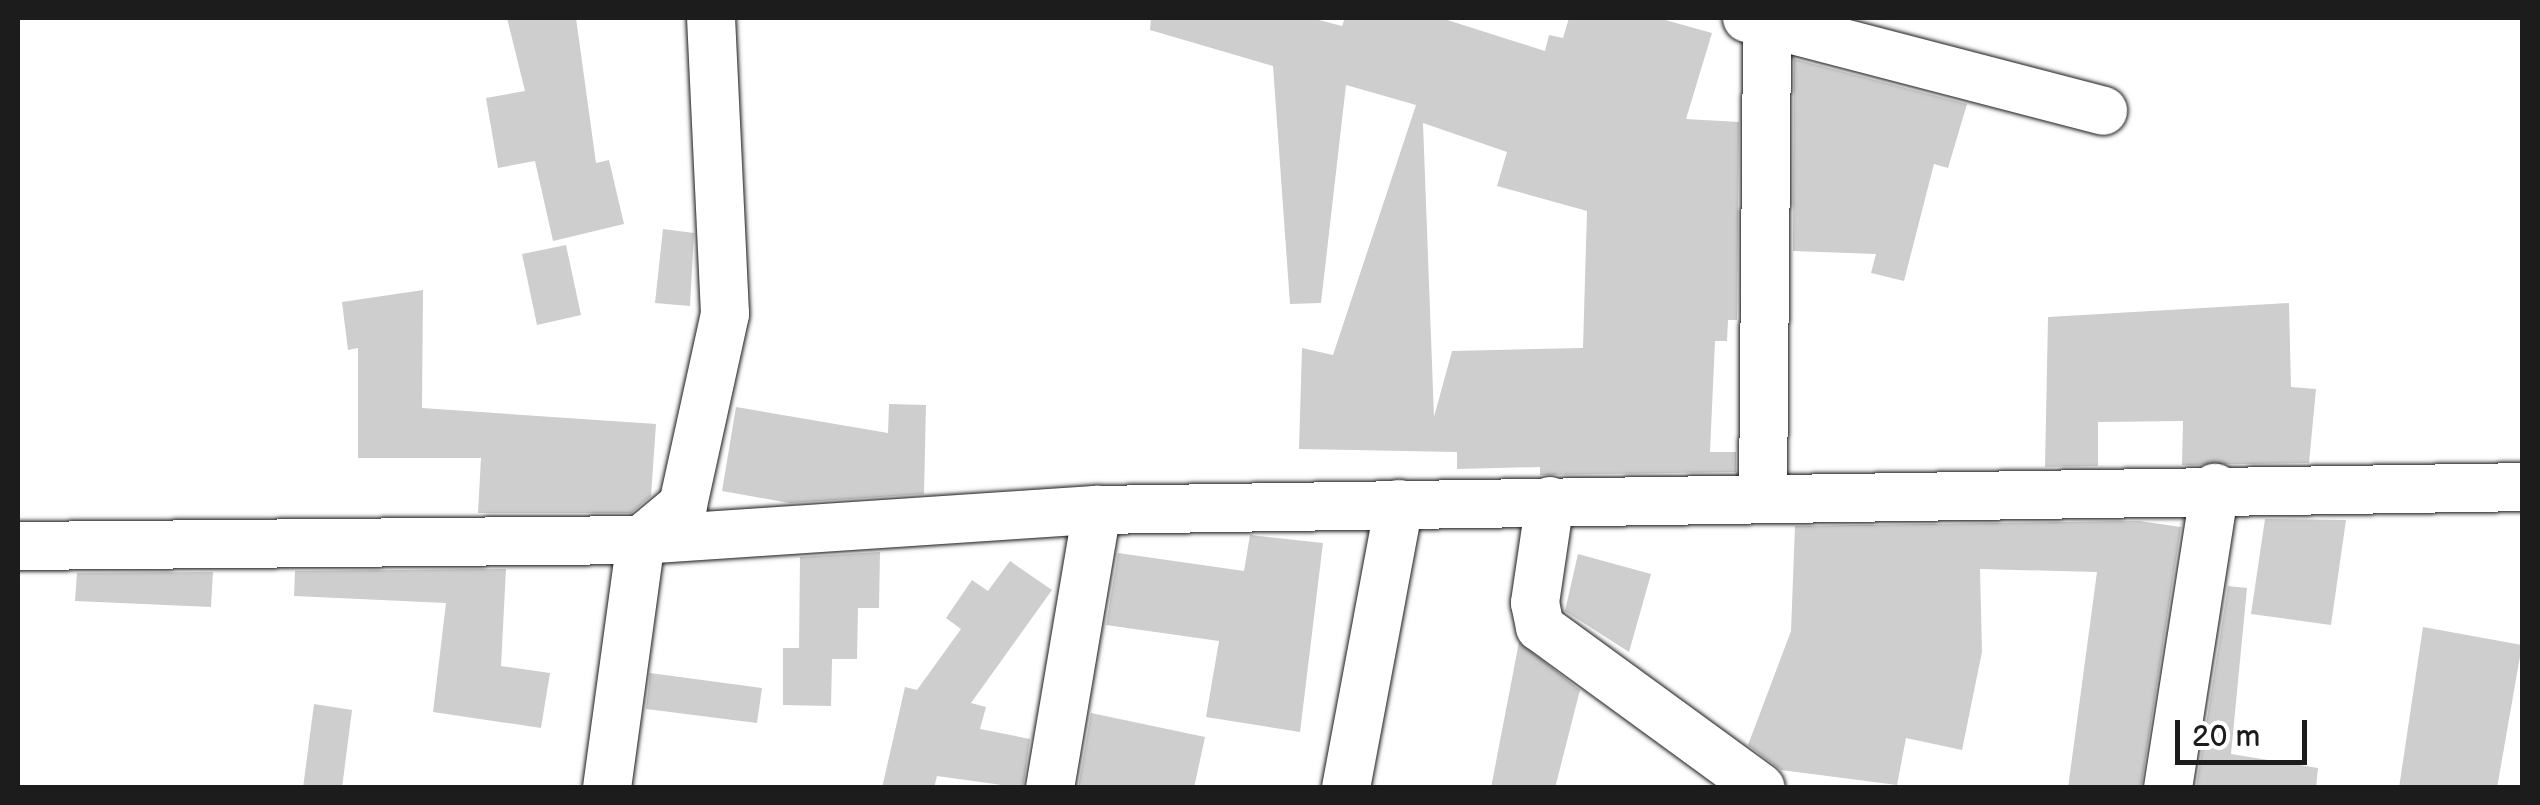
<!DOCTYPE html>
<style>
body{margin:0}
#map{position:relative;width:2540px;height:805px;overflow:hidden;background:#fff;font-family:"Balsamiq Sans",sans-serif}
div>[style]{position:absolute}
.building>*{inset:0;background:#cecece}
.roads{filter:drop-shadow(0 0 2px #1c1c1c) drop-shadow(0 0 2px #1c1c1c)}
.street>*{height:48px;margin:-24px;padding:0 24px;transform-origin:24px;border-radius:24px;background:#fff}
span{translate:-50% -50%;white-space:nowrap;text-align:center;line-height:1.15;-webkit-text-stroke:9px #fff;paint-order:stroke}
.frame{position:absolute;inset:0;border:20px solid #1c1c1c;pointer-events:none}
.scale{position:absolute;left:2175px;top:720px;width:132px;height:45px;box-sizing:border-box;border:5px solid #1c1c1c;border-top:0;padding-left:12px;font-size:30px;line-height:35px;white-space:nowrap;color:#1c1c1c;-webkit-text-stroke:8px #fff;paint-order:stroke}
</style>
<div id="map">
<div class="building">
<div style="clip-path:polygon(507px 18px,576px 18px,596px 163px,609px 160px,624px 224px,553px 241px,535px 161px,498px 168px,486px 98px,525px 91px)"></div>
<div style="clip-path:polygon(evenodd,1151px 18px,1311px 18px,1342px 26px,1345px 18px,1441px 18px,1545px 51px,1549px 35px,1563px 38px,1569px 18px,1658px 18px,1712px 33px,1686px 119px,1739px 122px,1737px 320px,1728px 320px,1727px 341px,1715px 341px,1710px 452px,1736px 452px,1736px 472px,1540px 475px,1540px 467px,1457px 469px,1457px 452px,1299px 449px,1302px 348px,1333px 355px,1416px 105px,1346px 85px,1321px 303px,1290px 304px,1273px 66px,1150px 30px,1151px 18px,1423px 123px,1507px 152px,1497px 186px,1587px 211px,1583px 348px,1452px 351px,1434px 417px,1423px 123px)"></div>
<div style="clip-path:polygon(1794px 59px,1967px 104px,1948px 168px,1934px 164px,1904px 281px,1871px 273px,1876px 254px,1793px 251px)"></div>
<div style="clip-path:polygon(663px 229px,694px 233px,690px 306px,655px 303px)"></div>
<div style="clip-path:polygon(566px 245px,581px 315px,537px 325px,522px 254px)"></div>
<div style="clip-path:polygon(423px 290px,422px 408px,656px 424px,651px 496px,631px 513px,478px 513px,481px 458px,358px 458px,358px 348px,348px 350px,342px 302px)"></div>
<div style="clip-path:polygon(2289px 303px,2291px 387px,2316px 389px,2309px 463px,2182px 465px,2183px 421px,2098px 422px,2098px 466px,2045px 467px,2048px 317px)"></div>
<div style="clip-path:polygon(889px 404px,926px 405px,924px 494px,790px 503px,722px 491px,736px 407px,888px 433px)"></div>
<div style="clip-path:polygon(2265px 519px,2346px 520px,2331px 625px,2251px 614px)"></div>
<div style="clip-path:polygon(2139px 521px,2181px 527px,2141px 788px,2068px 788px,2097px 572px,1980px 569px,1982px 652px,1962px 750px,1906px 738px,1897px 785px,1781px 770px,1748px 745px,1791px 631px,1795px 526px)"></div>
<div style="clip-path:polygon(1250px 535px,1323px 543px,1300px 732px,1206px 717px,1219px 641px,1106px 625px,1118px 553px,1244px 571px)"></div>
<div style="clip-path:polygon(880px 552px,879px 608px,858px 608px,857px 659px,832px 659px,831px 706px,783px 705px,783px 648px,799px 648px,800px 557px)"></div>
<div style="clip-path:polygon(1578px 554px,1651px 574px,1629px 652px,1565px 611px)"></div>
<div style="clip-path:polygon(1010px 561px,1052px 590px,971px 703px,986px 707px,980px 729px,1030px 739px,1023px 788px,937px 776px,934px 788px,882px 788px,905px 687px,917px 690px,961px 629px,946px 618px,972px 580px,988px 591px)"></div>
<div style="clip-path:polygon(506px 569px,501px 666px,550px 673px,541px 728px,433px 712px,446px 603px,294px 596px,295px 571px)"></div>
<div style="clip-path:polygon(213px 572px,211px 607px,75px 601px,77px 573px)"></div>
<div style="clip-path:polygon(2228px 586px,2247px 588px,2231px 754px,2318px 768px,2316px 788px,2196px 788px)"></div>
<div style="clip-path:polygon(2423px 627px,2522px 645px,2497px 788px,2399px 788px)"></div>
<div style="clip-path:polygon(1519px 642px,1580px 690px,1555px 788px,1491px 788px)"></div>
<div style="clip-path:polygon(650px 673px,762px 688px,757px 723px,646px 709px)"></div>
<div style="clip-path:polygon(314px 704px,352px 710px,342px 788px,303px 788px)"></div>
<div style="clip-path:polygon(1091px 713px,1205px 737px,1194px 788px,1078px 788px)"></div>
</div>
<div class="roads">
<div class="street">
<div style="left:1747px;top:18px;width:368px;rotate:14.6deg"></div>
<div style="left:1763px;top:497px;width:473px;rotate:-89.5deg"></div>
<div style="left:1550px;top:501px;width:103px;rotate:98.4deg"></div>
<div style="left:1535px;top:603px;width:25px;rotate:78deg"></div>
<div style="left:1540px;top:627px;width:273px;rotate:36.1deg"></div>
<div style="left:18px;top:546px;width:623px;rotate:-0.55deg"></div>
<div style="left:641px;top:540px;width:457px;rotate:-3.8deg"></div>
<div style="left:1097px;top:510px;width:1425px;rotate:-0.92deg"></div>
<div style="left:607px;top:788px;width:250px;rotate:-82.2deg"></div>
<div style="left:641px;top:540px;width:55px;rotate:-39.8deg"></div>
<div style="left:683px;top:505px;width:196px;rotate:-77.6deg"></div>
<div style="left:725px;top:314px;width:296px;rotate:-92.7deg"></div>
<div style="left:1050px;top:788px;width:282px;rotate:-80.4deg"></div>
<div style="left:1346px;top:788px;width:289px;rotate:-79.4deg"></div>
<div style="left:2168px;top:788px;width:304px;rotate:-81.1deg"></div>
</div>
</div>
<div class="frame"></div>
<div class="scale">20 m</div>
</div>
